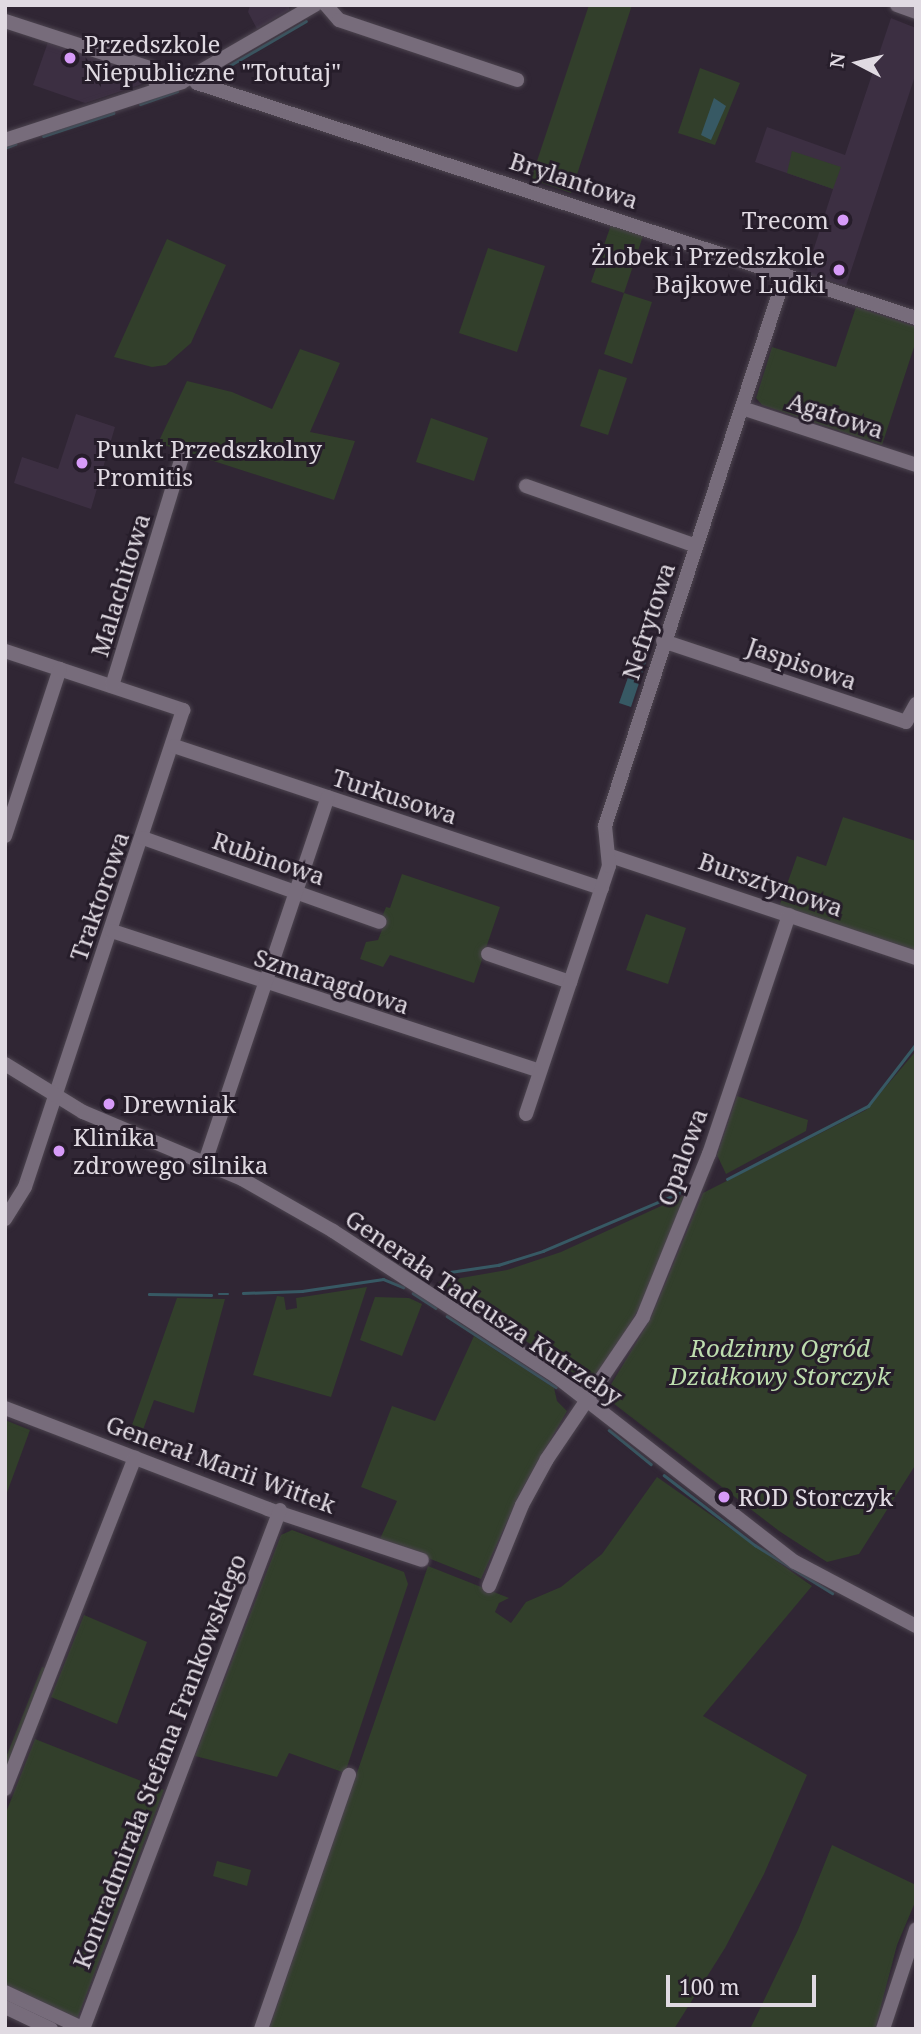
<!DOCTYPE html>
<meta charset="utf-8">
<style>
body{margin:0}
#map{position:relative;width:921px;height:2034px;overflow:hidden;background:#302634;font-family:"Noto Serif",serif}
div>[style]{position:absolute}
.built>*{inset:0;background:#3c2f42}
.green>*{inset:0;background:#323f2b}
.water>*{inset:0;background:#375964}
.stream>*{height:2.5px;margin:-1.25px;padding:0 1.25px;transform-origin:1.25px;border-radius:1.25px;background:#375964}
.roads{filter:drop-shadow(0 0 2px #4c444f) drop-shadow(0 0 2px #4c444f)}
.minor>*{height:14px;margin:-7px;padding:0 7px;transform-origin:7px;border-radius:7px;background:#776c7b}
.dots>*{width:19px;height:19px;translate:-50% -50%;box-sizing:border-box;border:4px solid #261d2a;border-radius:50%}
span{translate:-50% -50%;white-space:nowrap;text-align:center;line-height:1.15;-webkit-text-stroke:6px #261d2a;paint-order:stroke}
.poi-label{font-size:24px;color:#e0dae2}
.left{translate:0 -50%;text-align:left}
.right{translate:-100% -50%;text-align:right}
.street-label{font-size:24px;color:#e0dae2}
.park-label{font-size:24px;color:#bdddae;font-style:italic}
.frame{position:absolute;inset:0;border:7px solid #e0dae2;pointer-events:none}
.north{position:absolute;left:823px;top:28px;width:70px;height:70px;-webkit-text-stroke:5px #261d2a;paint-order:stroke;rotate:277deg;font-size:19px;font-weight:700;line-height:28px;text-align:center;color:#e0dae2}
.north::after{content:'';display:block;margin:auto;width:24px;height:32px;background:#e0dae2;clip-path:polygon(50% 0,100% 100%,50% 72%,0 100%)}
.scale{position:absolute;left:666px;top:1975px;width:150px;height:32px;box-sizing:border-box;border:4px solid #e0dae2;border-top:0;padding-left:9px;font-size:21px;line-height:24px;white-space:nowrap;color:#e0dae2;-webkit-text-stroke:5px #261d2a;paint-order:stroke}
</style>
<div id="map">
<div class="built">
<div style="clip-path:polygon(250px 5px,289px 5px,289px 10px,257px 29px,248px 12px)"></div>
<div style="clip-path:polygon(891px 18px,916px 28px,916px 73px,846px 286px,806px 273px,833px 189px,755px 162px,767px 127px,845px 155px)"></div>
<div style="clip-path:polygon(48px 42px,147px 75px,148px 82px,85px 103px,33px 85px)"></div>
<div style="clip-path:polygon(76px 414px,115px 427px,91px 509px,14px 483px,22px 457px,58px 469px)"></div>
</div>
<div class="green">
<div style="clip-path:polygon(589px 5px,632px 5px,571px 193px,531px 179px)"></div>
<div style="clip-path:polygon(700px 68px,740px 83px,715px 145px,678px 133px)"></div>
<div style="clip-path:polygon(792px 151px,841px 167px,833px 189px,787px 173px)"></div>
<div style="clip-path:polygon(611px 225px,643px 236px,624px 293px,652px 302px,632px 364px,604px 354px,624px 293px,591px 282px)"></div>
<div style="clip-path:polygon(167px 239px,226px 265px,191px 343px,166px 365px,152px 367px,114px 357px)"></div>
<div style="clip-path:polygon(488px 248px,545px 266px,517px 352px,459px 333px)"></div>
<div style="clip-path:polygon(856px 307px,916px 327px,916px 341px,882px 445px,762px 405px,756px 398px,772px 347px,836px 367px)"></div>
<div style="clip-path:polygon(300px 349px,340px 363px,310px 432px,355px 441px,334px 500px,158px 443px,187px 381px,232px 392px,272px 409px)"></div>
<div style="clip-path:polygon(599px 369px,627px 378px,608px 435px,580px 426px)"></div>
<div style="clip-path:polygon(431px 418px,488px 438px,474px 481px,416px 462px)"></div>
<div style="clip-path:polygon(843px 817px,916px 841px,916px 953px,779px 907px,797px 856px,826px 866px)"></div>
<div style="clip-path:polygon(402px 874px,500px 907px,474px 983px,390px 955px,383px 967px,360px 959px,366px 942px,378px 940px,385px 922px,382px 917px,386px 907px,390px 908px)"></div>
<div style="clip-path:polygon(646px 914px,686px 928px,668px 984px,626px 970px)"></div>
<div style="clip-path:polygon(916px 1051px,916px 1464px,859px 1554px,827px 1562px,779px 1531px,613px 1403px,610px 1386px,650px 1320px,703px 1193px,866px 1110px)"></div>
<div style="clip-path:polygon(737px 1096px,808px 1120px,806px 1131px,726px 1174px,717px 1155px)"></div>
<div style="clip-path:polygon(685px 1195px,641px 1305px,598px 1377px,575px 1374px,438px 1282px,507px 1270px,561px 1252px)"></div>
<div style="clip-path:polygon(367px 1287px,331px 1397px,253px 1375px,277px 1296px,284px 1297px,286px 1310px,297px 1308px,296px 1298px)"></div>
<div style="clip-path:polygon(375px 1297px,409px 1298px,422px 1304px,402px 1356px,360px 1340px)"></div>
<div style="clip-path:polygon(177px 1298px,225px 1299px,194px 1413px,154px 1400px,137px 1446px,126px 1442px)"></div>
<div style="clip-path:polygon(474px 1336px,554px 1388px,557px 1401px,567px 1411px,520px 1493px,481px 1579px,380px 1539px,397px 1501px,361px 1487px,392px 1406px,435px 1421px)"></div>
<div style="clip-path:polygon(5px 1420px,30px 1430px,5px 1498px)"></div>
<div style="clip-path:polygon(657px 1477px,812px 1586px,703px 1716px,807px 1775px,764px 1874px,725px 1948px,674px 2029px,269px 2029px,428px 1566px,509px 1598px,499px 1603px,495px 1612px,511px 1623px,526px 1602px,561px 1587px,602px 1554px)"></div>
<div style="clip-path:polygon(292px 1530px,404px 1572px,408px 1584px,345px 1773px,289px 1753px,277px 1777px,195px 1756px,281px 1535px)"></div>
<div style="clip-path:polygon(84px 1615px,147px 1642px,117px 1724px,51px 1697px)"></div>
<div style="clip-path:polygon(42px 1667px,48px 1669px,5px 1775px,5px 1760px)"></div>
<div style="clip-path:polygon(35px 1739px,164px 1790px,76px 2022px,5px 1987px,5px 1815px)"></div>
<div style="clip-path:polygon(832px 1845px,916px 1885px,916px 1900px,897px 1945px,875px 2029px,750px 2029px,798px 1930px)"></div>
<div style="clip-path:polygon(217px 1861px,251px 1870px,247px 1886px,213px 1876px)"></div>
</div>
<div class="water">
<div style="clip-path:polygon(714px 98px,726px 106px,711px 140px,701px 135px)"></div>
<div style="clip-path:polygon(639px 646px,650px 650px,631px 707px,619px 703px)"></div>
</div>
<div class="stream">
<div style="left:227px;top:67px;width:91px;rotate:-30.2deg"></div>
<div style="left:140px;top:104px;width:39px;rotate:-19deg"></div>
<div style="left:43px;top:136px;width:74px;rotate:-18.2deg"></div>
<div style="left:5px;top:148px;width:11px;rotate:-22deg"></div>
<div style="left:727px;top:1179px;width:159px;rotate:-27.4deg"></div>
<div style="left:868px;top:1106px;width:78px;rotate:-52.3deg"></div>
<div style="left:450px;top:1272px;width:49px;rotate:-8.3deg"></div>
<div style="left:498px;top:1265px;width:47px;rotate:-17.3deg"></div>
<div style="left:543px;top:1251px;width:153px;rotate:-23.1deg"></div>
<div style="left:243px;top:1293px;width:59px;rotate:-1.9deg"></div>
<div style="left:302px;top:1291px;width:82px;rotate:-8.4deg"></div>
<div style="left:383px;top:1279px;width:22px;rotate:22deg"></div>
<div style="left:413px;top:1293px;width:27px;rotate:33deg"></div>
<div style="left:149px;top:1294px;width:62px;rotate:0.9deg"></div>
<div style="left:219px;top:1294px;width:9px"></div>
<div style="left:447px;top:1316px;width:130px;rotate:33.1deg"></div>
<div style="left:609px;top:1430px;width:54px;rotate:39deg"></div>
<div style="left:664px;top:1475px;width:115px;rotate:37.6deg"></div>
<div style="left:755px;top:1545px;width:91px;rotate:31.9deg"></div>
</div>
<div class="roads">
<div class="minor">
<div style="left:326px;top:5px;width:20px;rotate:49deg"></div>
<div style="left:339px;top:20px;width:188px;rotate:18.6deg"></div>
<div style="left:897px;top:5px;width:20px;rotate:20deg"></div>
<div style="left:5px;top:21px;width:152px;rotate:18deg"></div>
<div style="left:150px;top:68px;width:22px;rotate:69deg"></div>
<div style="left:193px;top:77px;width:7px;rotate:56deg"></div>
<div style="left:197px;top:83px;width:756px;rotate:18.1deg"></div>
<div style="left:5px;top:140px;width:186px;rotate:-18.1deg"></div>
<div style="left:182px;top:82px;width:154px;rotate:-30.1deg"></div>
<div style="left:742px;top:408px;width:183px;rotate:18.1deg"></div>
<div style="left:526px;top:486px;width:180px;rotate:19.4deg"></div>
<div style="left:663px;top:641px;width:256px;rotate:18.4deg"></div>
<div style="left:906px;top:722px;width:21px;rotate:-61deg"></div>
<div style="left:5px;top:651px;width:188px;rotate:18.3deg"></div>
<div style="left:183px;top:710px;width:502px;rotate:108.33deg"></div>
<div style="left:25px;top:1187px;width:38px;rotate:122deg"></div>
<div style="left:112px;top:686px;width:239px;rotate:-73deg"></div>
<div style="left:174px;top:746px;width:451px;rotate:18.4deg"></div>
<div style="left:5px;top:836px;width:176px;rotate:-71.8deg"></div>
<div style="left:143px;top:838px;width:251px;rotate:19.5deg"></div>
<div style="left:611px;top:856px;width:322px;rotate:18.5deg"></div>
<div style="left:112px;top:931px;width:450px;rotate:18.1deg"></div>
<div style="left:488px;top:954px;width:87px;rotate:18.9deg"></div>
<div style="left:5px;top:1064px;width:92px;rotate:31.6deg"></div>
<div style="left:83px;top:1112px;width:173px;rotate:22.8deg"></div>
<div style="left:242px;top:1179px;width:105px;rotate:29.7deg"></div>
<div style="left:333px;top:1231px;width:267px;rotate:33.1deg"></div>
<div style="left:557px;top:1377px;width:301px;rotate:37.9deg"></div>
<div style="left:795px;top:1562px;width:137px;rotate:27.9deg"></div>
<div style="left:526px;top:1114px;width:262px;rotate:-71.5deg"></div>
<div style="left:609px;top:866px;width:40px;rotate:-95.7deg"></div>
<div style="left:605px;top:826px;width:580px;rotate:-71.91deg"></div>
<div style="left:205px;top:1162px;width:385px;rotate:-71.4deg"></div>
<div style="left:5px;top:1408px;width:282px;rotate:21deg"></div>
<div style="left:268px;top:1509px;width:162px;rotate:18.3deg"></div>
<div style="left:489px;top:1586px;width:87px;rotate:-67.8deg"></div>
<div style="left:522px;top:1505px;width:52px;rotate:-61.5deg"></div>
<div style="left:547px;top:1459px;width:171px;rotate:-55.9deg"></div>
<div style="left:643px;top:1317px;width:176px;rotate:-68deg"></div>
<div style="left:709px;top:1154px;width:252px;rotate:-71.5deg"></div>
<div style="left:5px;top:1789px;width:356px;rotate:-68.6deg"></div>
<div style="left:5px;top:1992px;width:87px;rotate:25.1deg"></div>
<div style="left:5px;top:2007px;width:51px;rotate:25.6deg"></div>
<div style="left:83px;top:2029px;width:555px;rotate:-69.21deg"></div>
<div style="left:261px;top:2029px;width:269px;rotate:-70.9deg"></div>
<div style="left:883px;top:2029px;width:105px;rotate:-71.7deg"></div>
</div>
</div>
<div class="dots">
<div style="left:70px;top:58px;background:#d79bf9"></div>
<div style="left:843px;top:220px;background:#d79bf9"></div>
<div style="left:839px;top:270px;background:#d79bf9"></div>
<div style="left:82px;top:463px;background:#d79bf9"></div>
<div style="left:109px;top:1104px;background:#d79bf9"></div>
<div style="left:59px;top:1151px;background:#d79bf9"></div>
<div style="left:724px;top:1497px;background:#d79bf9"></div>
</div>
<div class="poi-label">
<span class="left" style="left:84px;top:58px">Przedszkole<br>Niepubliczne "Totutaj"</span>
<span class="right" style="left:829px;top:220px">Trecom</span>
<span class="right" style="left:825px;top:270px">Żlobek i Przedszkole<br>Bajkowe Ludki</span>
<span class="left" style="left:96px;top:463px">Punkt Przedszkolny<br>Promitis</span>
<span class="left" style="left:123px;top:1104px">Drewniak</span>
<span class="left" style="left:73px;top:1151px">Klinika<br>zdrowego silnika</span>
<span class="left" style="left:738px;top:1497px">ROD Storczyk</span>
</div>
<div class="street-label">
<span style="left:574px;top:180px;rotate:18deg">Brylantowa</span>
<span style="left:836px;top:415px;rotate:18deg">Agatowa</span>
<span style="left:120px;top:585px;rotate:-73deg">Malachitowa</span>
<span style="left:648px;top:621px;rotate:-72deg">Nefrytowa</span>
<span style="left:802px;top:663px;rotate:19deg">Jaspisowa</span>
<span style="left:395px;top:796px;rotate:18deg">Turkusowa</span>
<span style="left:269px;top:858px;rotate:19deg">Rubinowa</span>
<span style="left:771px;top:884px;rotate:19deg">Bursztynowa</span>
<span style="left:99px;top:896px;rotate:-71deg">Traktorowa</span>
<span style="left:332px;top:981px;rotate:18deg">Szmaragdowa</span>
<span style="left:682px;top:1157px;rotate:-70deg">Opalowa</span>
<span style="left:484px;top:1307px;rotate:34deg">Generała Tadeusza Kutrzeby</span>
<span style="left:221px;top:1464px;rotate:20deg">Generał Marii Wittek</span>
<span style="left:159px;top:1761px;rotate:-69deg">Kontradmirała Stefana Frankowskiego</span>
</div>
<div class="park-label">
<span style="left:780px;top:1362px">Rodzinny Ogród<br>Działkowy Storczyk</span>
</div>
<div class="frame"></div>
<div class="north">N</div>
<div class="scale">100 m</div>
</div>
